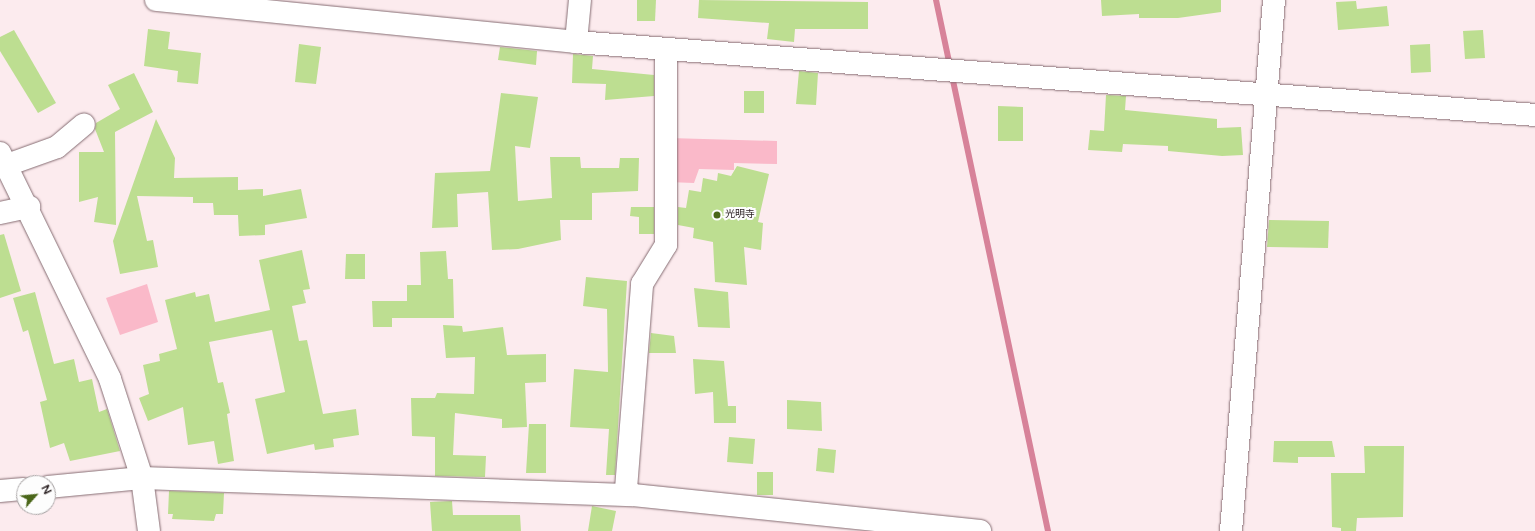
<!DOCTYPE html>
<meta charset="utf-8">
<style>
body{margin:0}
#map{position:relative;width:1535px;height:531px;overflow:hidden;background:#fcebee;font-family:"Varela Round","Noto Sans JP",sans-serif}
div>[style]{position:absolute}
.green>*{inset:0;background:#fab9c9}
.stream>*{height:6px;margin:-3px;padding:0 3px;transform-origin:3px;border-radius:3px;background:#d78299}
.building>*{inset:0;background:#bdde91}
.roads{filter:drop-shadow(0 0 1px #866d73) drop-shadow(0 0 1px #866d73)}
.minor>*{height:22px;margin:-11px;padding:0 11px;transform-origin:11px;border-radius:11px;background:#fff}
.dots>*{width:11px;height:11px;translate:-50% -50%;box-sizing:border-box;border:2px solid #fdfdfd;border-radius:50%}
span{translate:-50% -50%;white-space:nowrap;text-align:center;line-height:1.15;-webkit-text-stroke:4px #fdfdfd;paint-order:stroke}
.poi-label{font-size:10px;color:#2c2224}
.left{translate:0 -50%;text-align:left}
.north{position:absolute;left:16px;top:475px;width:40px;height:40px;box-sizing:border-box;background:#fdfdfd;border:1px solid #a9a5a6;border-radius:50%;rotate:63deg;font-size:11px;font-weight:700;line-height:16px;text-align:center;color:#2c2224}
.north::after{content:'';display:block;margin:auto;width:14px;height:18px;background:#4a6619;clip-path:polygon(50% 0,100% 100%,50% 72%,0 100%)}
</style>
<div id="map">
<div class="green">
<div style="clip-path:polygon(669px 138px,777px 141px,777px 164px,734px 163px,734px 170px,699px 169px,694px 183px,668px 182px)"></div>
<div style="clip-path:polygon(147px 284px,158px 322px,120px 335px,106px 298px)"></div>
</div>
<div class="stream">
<div style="left:936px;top:0;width:543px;rotate:78.09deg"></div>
</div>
<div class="building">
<div style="clip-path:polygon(637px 0,656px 0,655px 21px,637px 21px)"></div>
<div style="clip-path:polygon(699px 0,868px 2px,868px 29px,795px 29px,794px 42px,767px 39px,769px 23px,698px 18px)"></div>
<div style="clip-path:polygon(1101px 0,1221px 0,1221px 12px,1178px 18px,1139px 18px,1139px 14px,1102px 16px)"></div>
<div style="clip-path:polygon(1356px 1px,1357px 9px,1387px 6px,1389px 26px,1338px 30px,1336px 2px)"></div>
<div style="clip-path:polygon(148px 29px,170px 32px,168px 49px,201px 53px,198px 84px,177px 82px,178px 71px,144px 66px)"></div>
<div style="clip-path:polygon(14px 30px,56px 103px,38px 113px,0 51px,0 37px)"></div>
<div style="clip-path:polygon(1483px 30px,1485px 58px,1465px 59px,1463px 31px)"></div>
<div style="clip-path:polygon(299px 44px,321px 47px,316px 84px,295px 82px)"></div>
<div style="clip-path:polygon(1430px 44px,1431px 72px,1411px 73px,1410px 45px)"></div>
<div style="clip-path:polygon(500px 47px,537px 51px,536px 65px,498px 60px)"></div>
<div style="clip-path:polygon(573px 54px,593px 56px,592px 69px,654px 75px,654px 96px,605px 100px,606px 84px,572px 83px)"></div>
<div style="clip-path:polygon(799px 71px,818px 73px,816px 105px,796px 104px)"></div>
<div style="clip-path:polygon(134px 73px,153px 112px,115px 132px,116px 225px,94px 222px,98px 197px,79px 202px,79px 152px,104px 152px,95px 129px,96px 123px,120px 109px,108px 85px)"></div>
<div style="clip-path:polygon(744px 91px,764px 91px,764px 113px,744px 113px)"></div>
<div style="clip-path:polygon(501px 93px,538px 97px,530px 148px,515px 146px,518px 201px,552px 198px,550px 157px,580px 157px,581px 168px,619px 168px,620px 158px,639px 158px,638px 191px,592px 193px,592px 220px,560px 220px,561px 240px,518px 249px,492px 250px,488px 192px,457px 194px,458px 227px,432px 228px,435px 173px,490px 171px)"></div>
<div style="clip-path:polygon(1106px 95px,1126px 96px,1125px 110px,1217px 119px,1217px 128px,1241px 127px,1243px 155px,1222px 156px,1168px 151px,1168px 146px,1123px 144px,1122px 152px,1088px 150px,1090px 130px,1104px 131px)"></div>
<div style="clip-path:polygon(998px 106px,1023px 107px,1023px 141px,998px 141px)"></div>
<div style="clip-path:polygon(156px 119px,175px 158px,174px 178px,238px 177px,238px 190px,263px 189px,263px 196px,301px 189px,307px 218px,265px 225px,265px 235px,239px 236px,238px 215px,214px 215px,213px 203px,193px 203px,193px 197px,137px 196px,147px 241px,153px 240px,158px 267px,120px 274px,113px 241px)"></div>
<div style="clip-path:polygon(737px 166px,769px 174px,758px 222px,763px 223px,761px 250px,744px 247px,747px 285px,715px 282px,713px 242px,693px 238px,694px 228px,678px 225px,678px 207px,686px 208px,689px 190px,701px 192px,703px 178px,717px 181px,718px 173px,731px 176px)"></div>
<div style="clip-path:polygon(631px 207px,654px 207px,654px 234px,639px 234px,639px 217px,630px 216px)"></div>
<div style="clip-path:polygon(1269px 220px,1329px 221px,1328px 248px,1267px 247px)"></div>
<div style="clip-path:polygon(4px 234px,21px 291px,0 298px,0 235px)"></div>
<div style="clip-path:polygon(302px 250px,310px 289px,303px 290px,306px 303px,292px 306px,299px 341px,307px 340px,323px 414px,356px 409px,359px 435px,333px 439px,334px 447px,315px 450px,314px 444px,267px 454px,255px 399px,285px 392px,272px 330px,209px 342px,218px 383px,223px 382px,230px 413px,227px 414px,234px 461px,218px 464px,214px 441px,188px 445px,183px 407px,148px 421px,139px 398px,149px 394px,143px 365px,160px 361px,159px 354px,177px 349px,165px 300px,195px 292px,196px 297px,209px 294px,215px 322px,270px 310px,259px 260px)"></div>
<div style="clip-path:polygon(446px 251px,448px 279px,453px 279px,454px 318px,392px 318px,392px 327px,373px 327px,372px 301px,407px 301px,407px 285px,421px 285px,420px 252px)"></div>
<div style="clip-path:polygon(346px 254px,365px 254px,365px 279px,345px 279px)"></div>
<div style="clip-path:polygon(586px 277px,627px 281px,615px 475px,606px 475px,609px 429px,570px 427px,574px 369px,608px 372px,607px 309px,583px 306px)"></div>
<div style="clip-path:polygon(694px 288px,728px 292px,730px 328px,698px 327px)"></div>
<div style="clip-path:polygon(35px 292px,54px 364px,74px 359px,79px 382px,92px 379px,99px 412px,107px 409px,120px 451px,70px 461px,64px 443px,50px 448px,40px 402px,47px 400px,28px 330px,23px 332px,13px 298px)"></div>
<div style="clip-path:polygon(443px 325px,462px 326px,463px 332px,503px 327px,507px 355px,546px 354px,546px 382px,525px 383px,527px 427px,502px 428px,502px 419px,455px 413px,453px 455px,486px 456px,485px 477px,435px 476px,435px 437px,412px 436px,411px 398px,435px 398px,437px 393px,474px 394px,475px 357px,446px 358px)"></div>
<div style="clip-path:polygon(651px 333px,674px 336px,676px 353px,649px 353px)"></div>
<div style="clip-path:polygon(693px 359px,724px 361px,728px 406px,736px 406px,736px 423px,714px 423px,713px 392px,695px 394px)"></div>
<div style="clip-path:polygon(787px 400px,821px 402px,822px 431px,787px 429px)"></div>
<div style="clip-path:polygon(529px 424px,546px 424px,546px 473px,526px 473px)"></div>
<div style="clip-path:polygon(729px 437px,755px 439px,753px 464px,727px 462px)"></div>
<div style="clip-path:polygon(1274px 441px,1332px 441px,1335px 457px,1298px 457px,1298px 463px,1273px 462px)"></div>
<div style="clip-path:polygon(1364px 446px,1404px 446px,1403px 517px,1357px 518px,1356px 531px,1341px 531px,1341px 528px,1332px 527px,1331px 473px,1365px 473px)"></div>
<div style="clip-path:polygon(818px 448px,836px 450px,834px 473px,816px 471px)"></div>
<div style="clip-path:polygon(757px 472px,773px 472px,773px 495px,757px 495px)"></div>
<div style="clip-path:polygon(169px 491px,224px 493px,223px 514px,216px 514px,214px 521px,172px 519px,173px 514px,168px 514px)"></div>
<div style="clip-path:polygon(452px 501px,453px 515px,520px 515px,521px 531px,432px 531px,430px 502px)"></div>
<div style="clip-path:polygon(592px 506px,616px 511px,612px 531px,588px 531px)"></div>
</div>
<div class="roads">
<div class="minor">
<div style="left:156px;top:0;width:422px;rotate:5.7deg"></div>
<div style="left:576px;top:42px;width:962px;rotate:4.35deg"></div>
<div style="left:576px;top:42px;width:42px;rotate:-84.6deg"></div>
<div style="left:0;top:153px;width:251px;rotate:64deg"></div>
<div style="left:110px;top:379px;width:104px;rotate:72.1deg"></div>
<div style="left:142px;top:478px;width:53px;rotate:82.5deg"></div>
<div style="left:7px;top:165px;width:53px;rotate:-19.8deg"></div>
<div style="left:57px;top:147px;width:35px;rotate:-40deg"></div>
<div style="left:0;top:213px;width:30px;rotate:-12deg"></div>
<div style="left:48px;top:487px;width:94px;rotate:-5.5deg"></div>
<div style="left:142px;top:478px;width:491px;rotate:2deg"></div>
<div style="left:633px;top:495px;width:349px;rotate:5.9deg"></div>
<div style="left:0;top:491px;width:24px;rotate:-5deg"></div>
<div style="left:633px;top:495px;width:9px;rotate:-139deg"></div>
<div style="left:626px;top:489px;width:206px;rotate:-85.5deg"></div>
<div style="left:642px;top:284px;width:46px;rotate:-58.4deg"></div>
<div style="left:666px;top:245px;width:196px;rotate:-90deg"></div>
<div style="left:1231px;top:531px;width:533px;rotate:-85.37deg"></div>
</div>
</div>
<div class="dots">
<div style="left:717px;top:215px;background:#4a6619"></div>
</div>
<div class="poi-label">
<span class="left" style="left:725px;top:215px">光明寺</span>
</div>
<div class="north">N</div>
</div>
